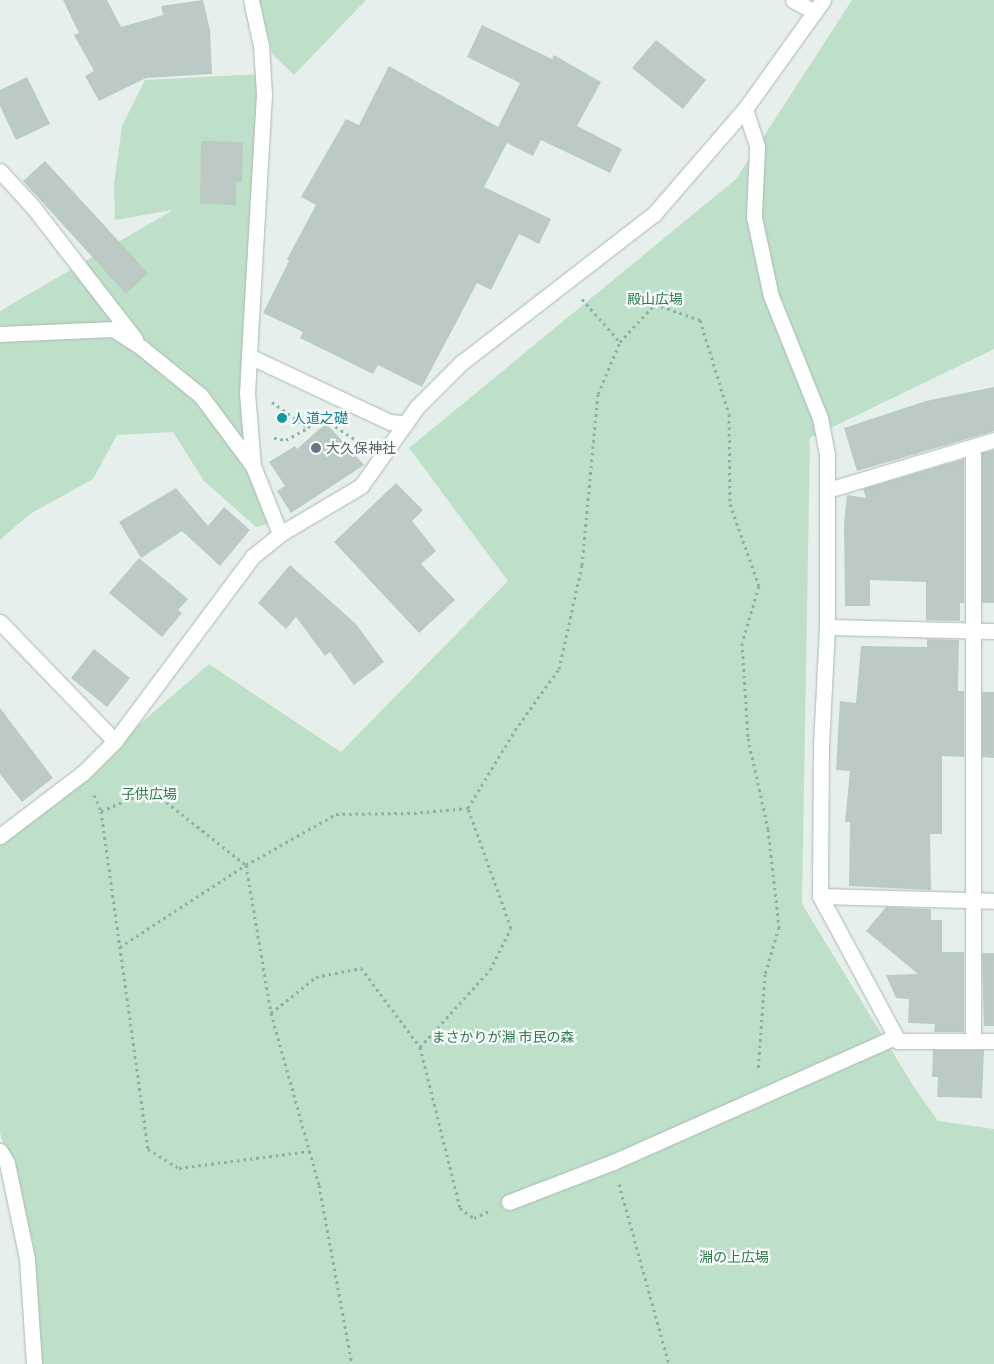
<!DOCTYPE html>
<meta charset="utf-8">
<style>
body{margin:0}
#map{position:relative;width:994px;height:1364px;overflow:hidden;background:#e6efeb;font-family:"Titillium Web","Noto Sans JP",sans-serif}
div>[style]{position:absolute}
.green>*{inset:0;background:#bfe0c8}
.building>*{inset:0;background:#bbcac4}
.path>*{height:3px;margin-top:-1.5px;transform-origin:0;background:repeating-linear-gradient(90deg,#86b3a5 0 2.5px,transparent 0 6.5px)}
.roads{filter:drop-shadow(0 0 1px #a8b8b2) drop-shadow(0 0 1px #a8b8b2)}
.service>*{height:15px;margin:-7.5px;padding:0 7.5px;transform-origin:7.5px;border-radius:7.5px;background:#fff}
.minor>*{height:15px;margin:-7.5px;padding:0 7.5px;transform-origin:7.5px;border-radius:7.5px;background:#fff}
.dots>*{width:14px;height:14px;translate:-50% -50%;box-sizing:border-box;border:2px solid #f7fbf9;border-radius:50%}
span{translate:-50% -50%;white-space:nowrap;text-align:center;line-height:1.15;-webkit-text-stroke:4.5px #f7fbf9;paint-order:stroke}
.park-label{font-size:14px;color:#2d7a4b}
.culture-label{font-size:14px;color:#0d838f}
.left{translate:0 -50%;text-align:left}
.worship-label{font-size:14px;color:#5b616d}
</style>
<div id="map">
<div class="green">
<div style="clip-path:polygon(259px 0,366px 0,294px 75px,272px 54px)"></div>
<div style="clip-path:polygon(852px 0,994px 0,994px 349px,810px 438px,802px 904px,914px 1087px,938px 1121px,994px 1129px,994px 1364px,42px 1364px,33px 1243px,0 1133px,0 836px,84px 772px,209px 664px,341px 752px,508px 581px,409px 448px,736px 179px)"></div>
<div style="clip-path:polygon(263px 74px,249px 356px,253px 466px,275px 522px,256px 527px,204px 481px,173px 432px,117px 435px,93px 479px,30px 514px,0 540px,0 311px,173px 210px,115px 220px,114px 184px,122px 126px,145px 80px)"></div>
</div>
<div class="building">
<div style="clip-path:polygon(63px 0,107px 0,121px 27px,163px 15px,161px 6px,203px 0,210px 30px,212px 74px,146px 78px,99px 101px,85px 76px,94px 71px,74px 35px,79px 33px)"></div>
<div style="clip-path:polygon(482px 25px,552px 59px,554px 55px,601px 82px,577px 126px,622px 149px,610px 173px,541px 140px,533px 156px,507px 143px,484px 187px,551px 219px,539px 244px,519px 234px,491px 290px,477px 283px,422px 387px,378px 365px,373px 374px,300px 338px,303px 332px,263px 313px,289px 261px,287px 259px,316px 205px,301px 197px,346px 119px,359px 125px,389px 66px,498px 127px,520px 83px,467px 57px)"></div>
<div style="clip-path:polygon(656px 40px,706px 80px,683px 109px,632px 68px)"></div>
<div style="clip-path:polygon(27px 77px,50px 124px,16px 140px,0 106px,0 90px)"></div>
<div style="clip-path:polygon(201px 141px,243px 142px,242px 182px,236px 182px,236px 205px,200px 204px)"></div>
<div style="clip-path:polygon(45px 161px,148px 273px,126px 294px,23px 181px)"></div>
<div style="clip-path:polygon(994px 387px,994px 431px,857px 471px,844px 428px,926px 401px)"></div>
<div style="clip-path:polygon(326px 423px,364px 465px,291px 513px,277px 491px,285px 486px,269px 462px,295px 446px,297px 449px)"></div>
<div style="clip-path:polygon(994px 450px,994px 603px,982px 603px,982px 453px)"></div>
<div style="clip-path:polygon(964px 459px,964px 603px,960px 603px,960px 621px,926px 620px,926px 582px,870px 580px,870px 606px,845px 606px,844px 524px,847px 495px,866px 498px,863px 489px)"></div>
<div style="clip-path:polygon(396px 483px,423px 510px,412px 521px,436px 551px,421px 564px,455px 600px,419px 633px,334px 542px)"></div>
<div style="clip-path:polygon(176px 488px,208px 526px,224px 507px,250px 530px,220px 566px,182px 531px,141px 558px,119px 522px)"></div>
<div style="clip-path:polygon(139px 558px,188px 599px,178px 610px,182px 613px,162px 637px,109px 593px)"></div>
<div style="clip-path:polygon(290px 565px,356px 624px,384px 662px,354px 685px,330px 652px,325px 656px,296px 617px,286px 629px,258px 603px)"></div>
<div style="clip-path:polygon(927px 639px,959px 640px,958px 691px,964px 691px,964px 757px,942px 756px,942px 834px,930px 834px,931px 890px,849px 886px,850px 822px,845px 822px,850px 771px,836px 770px,840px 701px,856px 703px,861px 646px,927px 647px)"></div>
<div style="clip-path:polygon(94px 649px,130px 678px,107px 707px,71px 678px)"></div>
<div style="clip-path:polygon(982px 692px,994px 692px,994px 758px,982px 757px)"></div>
<div style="clip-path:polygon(0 708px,53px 778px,22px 802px,0 774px)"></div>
<div style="clip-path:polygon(886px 907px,931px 909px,931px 920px,942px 920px,942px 952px,964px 952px,964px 1032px,934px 1032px,935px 1024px,908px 1023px,909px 999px,896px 998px,886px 975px,918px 974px,866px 931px)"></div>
<div style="clip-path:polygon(982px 953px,994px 953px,994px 1026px,984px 1026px,984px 1032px)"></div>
<div style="clip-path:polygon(933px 1050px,984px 1050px,982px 1098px,937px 1097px,938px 1077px,932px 1077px)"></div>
</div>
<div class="path">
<div style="left:582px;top:299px;width:57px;rotate:48.5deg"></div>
<div style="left:272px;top:402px;width:44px;rotate:35.8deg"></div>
<div style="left:308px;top:428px;width:17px;rotate:-57deg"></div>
<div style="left:330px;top:423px;width:38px;rotate:33deg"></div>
<div style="left:274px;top:438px;width:12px;rotate:9deg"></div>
<div style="left:286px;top:440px;width:25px;rotate:-29deg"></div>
<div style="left:94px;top:795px;width:17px;rotate:66deg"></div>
<div style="left:101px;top:811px;width:341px;rotate:82.1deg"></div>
<div style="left:148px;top:1149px;width:36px;rotate:32deg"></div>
<div style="left:179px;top:1168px;width:132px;rotate:-7.4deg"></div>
<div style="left:468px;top:808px;width:91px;rotate:-58.9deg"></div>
<div style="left:515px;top:730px;width:75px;rotate:-54.2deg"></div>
<div style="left:559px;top:669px;width:107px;rotate:-77.5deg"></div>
<div style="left:582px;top:565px;width:172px;rotate:-84.7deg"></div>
<div style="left:598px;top:394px;width:56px;rotate:-67.1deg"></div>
<div style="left:620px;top:342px;width:52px;rotate:-47.4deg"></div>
<div style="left:655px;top:304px;width:48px;rotate:19.6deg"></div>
<div style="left:700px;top:320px;width:98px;rotate:72.9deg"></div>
<div style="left:729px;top:414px;width:90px;rotate:89.4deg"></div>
<div style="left:730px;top:504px;width:87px;rotate:70.5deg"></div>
<div style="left:759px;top:586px;width:59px;rotate:106.6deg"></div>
<div style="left:742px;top:643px;width:95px;rotate:86.4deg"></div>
<div style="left:748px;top:738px;width:93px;rotate:77.6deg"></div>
<div style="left:768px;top:829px;width:99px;rotate:83.6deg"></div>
<div style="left:779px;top:927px;width:49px;rotate:106.6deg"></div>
<div style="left:765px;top:974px;width:98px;rotate:94.1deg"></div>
<div style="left:101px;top:811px;width:54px;rotate:-22.8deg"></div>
<div style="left:151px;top:790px;width:121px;rotate:38.3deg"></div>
<div style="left:246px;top:865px;width:150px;rotate:80.4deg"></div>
<div style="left:271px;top:1013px;width:179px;rotate:74.4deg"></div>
<div style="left:319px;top:1185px;width:182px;rotate:79.6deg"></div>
<div style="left:120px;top:947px;width:150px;rotate:-33.1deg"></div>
<div style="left:246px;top:865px;width:103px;rotate:-29.5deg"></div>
<div style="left:336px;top:814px;width:78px;rotate:-0.7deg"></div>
<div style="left:414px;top:813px;width:54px;rotate:-5.3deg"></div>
<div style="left:271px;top:1013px;width:58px;rotate:-38.7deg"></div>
<div style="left:316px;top:977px;width:46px;rotate:-11.3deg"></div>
<div style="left:361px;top:968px;width:99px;rotate:53.2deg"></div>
<div style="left:420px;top:1047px;width:166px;rotate:76deg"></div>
<div style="left:460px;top:1208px;width:17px;rotate:36deg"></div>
<div style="left:474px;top:1218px;width:17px;rotate:-25deg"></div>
<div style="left:420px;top:1047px;width:104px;rotate:-47.7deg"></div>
<div style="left:490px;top:970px;width:47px;rotate:-63.4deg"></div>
<div style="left:511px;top:928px;width:127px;rotate:-109.7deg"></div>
<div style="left:619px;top:1184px;width:187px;rotate:74.5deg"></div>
</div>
<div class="roads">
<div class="service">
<div style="left:0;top:171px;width:49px;rotate:47.5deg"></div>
<div style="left:33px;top:207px;width:167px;rotate:52.3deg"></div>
<div style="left:0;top:334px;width:113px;rotate:-2.5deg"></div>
<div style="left:113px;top:329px;width:35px;rotate:33deg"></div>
<div style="left:142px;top:348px;width:76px;rotate:39.1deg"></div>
<div style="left:201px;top:396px;width:87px;rotate:53.4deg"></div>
<div style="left:249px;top:356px;width:37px;rotate:93deg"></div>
<div style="left:247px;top:393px;width:73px;rotate:85.3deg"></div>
<div style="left:253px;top:466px;width:73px;rotate:68.3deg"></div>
<div style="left:0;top:622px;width:165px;rotate:46deg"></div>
<div style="left:0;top:1151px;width:14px;rotate:60deg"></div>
<div style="left:7px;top:1163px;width:98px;rotate:78.2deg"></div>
<div style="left:27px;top:1259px;width:105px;rotate:86.2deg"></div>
<div style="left:509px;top:1202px;width:111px;rotate:-21deg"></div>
<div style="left:613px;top:1162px;width:308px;rotate:-23.9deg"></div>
</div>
<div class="minor">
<div style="left:251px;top:0;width:47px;rotate:77.7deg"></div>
<div style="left:261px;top:46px;width:48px;rotate:86.4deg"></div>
<div style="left:264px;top:94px;width:262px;rotate:93.3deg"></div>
<div style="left:249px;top:356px;width:156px;rotate:25.1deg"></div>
<div style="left:390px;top:422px;width:16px;rotate:4deg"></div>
<div style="left:793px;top:0;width:25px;rotate:29deg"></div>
<div style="left:745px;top:109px;width:40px;rotate:72deg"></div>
<div style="left:757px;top:147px;width:70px;rotate:92.5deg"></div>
<div style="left:754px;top:217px;width:81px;rotate:77.9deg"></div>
<div style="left:771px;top:296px;width:131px;rotate:68.1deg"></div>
<div style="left:820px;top:418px;width:38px;rotate:79deg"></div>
<div style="left:827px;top:455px;width:172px;rotate:90deg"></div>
<div style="left:827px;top:627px;width:117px;rotate:92.9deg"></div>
<div style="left:821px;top:744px;width:152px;rotate:90.4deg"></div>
<div style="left:820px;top:896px;width:165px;rotate:61.7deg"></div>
<div style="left:898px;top:1041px;width:96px"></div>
<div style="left:828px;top:490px;width:173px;rotate:-16.8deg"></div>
<div style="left:827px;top:627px;width:167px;rotate:1.4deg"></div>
<div style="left:0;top:836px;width:106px;rotate:-37.3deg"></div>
<div style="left:84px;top:772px;width:44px;rotate:-45deg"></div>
<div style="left:115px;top:741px;width:229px;rotate:-53.3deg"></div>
<div style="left:252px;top:557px;width:36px;rotate:-39deg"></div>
<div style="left:280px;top:534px;width:94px;rotate:-30.7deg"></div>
<div style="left:361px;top:486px;width:97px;rotate:-54.7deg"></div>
<div style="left:417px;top:407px;width:62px;rotate:-45deg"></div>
<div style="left:461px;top:363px;width:244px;rotate:-37.7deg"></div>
<div style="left:654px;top:214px;width:139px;rotate:-49.1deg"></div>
<div style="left:745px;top:109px;width:134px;rotate:-54.4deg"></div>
<div style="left:820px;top:896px;width:174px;rotate:1.6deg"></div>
<div style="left:973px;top:1041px;width:593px;rotate:-90deg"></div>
</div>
</div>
<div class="dots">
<div style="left:282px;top:418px;background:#0f9aa8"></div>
<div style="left:316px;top:448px;background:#6b7280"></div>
</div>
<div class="park-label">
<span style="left:655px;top:299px">殿山広場</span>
<span style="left:149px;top:794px">子供広場</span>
<span style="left:503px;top:1037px">まさかりが淵 市民の森</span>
<span style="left:734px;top:1257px">淵の上広場</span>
</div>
<div class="culture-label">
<span class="left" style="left:292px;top:418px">人道之礎</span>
</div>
<div class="worship-label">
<span class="left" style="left:326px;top:448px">大久保神社</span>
</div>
</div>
